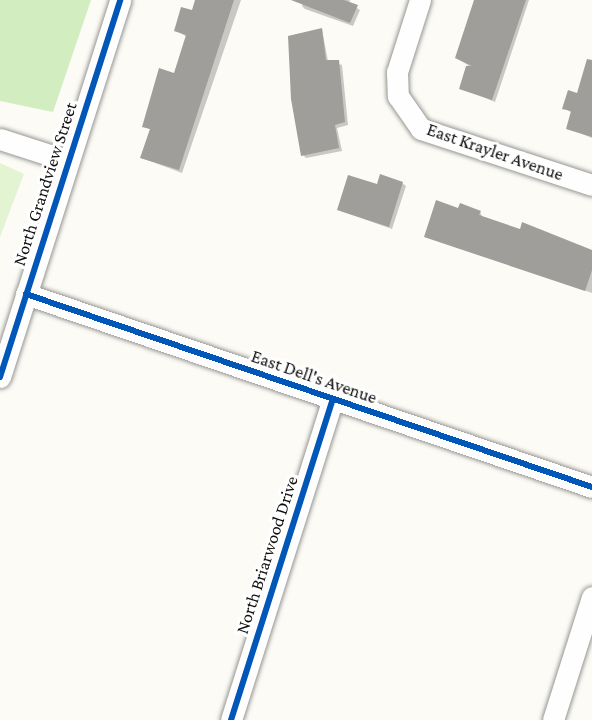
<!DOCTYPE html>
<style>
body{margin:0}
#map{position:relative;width:592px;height:720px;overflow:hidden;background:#fcfbf5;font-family:"Crimson Pro",serif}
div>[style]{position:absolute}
.green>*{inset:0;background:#e3f4d3}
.forest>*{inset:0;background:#d2edc0}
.shadow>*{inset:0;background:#0003}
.building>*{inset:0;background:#a09e9a}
.roads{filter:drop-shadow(0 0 2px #969693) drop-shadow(0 0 2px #969693)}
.street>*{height:21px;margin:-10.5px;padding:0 10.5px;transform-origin:10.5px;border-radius:10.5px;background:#fffefe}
.cycleway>*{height:6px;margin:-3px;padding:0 3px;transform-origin:3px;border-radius:3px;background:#0057b8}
span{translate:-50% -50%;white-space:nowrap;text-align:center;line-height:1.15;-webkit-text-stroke:6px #fff;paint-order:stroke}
.street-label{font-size:18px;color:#101010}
</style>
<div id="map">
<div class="green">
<div style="clip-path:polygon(0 163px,24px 174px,0 237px)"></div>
</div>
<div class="forest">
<div style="clip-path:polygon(0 0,91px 0,53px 112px,0 101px)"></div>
</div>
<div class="shadow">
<div style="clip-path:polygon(196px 0,241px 0,182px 173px,142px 158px,151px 130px,144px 126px,174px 74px,187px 37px,175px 30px,193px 12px)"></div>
<div style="clip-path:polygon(304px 0,350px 0,349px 3px,360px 10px,353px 26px,305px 9px,302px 6px)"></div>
<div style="clip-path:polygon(475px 0,529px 0,495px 102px,461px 88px,468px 65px,456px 58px)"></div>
<div style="clip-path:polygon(322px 30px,328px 61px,342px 65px,348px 125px,337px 128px,342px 151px,306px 158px,303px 155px)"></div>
<div style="clip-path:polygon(592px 81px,592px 138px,567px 128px,572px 113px,564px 108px)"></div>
<div style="clip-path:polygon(402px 183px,406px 186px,392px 229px,338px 210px)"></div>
<div style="clip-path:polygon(458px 210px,480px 212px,483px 218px,592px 252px,592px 293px,425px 236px)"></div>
</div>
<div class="building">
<div style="clip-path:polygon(195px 0,234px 0,179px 170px,140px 158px,150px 129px,142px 127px,159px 68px,174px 73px,186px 35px,174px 31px,181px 7px,192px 10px)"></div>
<div style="clip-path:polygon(291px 0,344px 0,358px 5px,350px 23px)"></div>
<div style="clip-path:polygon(474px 0,526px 0,492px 100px,459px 89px,466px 66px,472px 66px,455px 58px)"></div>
<div style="clip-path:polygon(322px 28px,326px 60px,339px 60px,345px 122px,335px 125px,339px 148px,301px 156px,291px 99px,288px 36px)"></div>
<div style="clip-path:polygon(587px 59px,592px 60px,592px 137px,566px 129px,571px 111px,562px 109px,568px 90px,577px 93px)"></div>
<div style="clip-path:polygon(380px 174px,403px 182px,389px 227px,337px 210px,348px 175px,377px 184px)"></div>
<div style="clip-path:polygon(436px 200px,458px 208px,460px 203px,481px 211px,479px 215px,520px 229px,522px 222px,592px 250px,592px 270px,585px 291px,424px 237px)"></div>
</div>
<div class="roads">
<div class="street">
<div style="left:420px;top:0;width:76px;rotate:107.7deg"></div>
<div style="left:397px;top:72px;width:24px;rotate:88deg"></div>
<div style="left:398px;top:96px;width:40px;rotate:55.1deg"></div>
<div style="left:421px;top:129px;width:180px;rotate:18.1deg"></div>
<div style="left:0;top:139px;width:71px;rotate:17.9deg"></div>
<div style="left:26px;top:294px;width:598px;rotate:18.83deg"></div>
<div style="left:0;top:377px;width:396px;rotate:-72.3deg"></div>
<div style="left:231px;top:720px;width:337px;rotate:-72.4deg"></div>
<div style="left:553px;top:720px;width:129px;rotate:-72.4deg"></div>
</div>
</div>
<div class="cycleway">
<div style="left:26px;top:294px;width:598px;rotate:18.83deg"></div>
<div style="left:0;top:377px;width:396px;rotate:-72.3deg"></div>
<div style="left:231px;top:720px;width:337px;rotate:-72.4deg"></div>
</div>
<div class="street-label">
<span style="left:495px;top:152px;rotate:19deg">East Krayler Avenue</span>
<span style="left:45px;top:184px;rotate:-72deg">North Grandview Street</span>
<span style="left:314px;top:377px;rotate:19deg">East Dell's Avenue</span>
<span style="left:267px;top:555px;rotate:-72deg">North Briarwood Drive</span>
</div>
</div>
